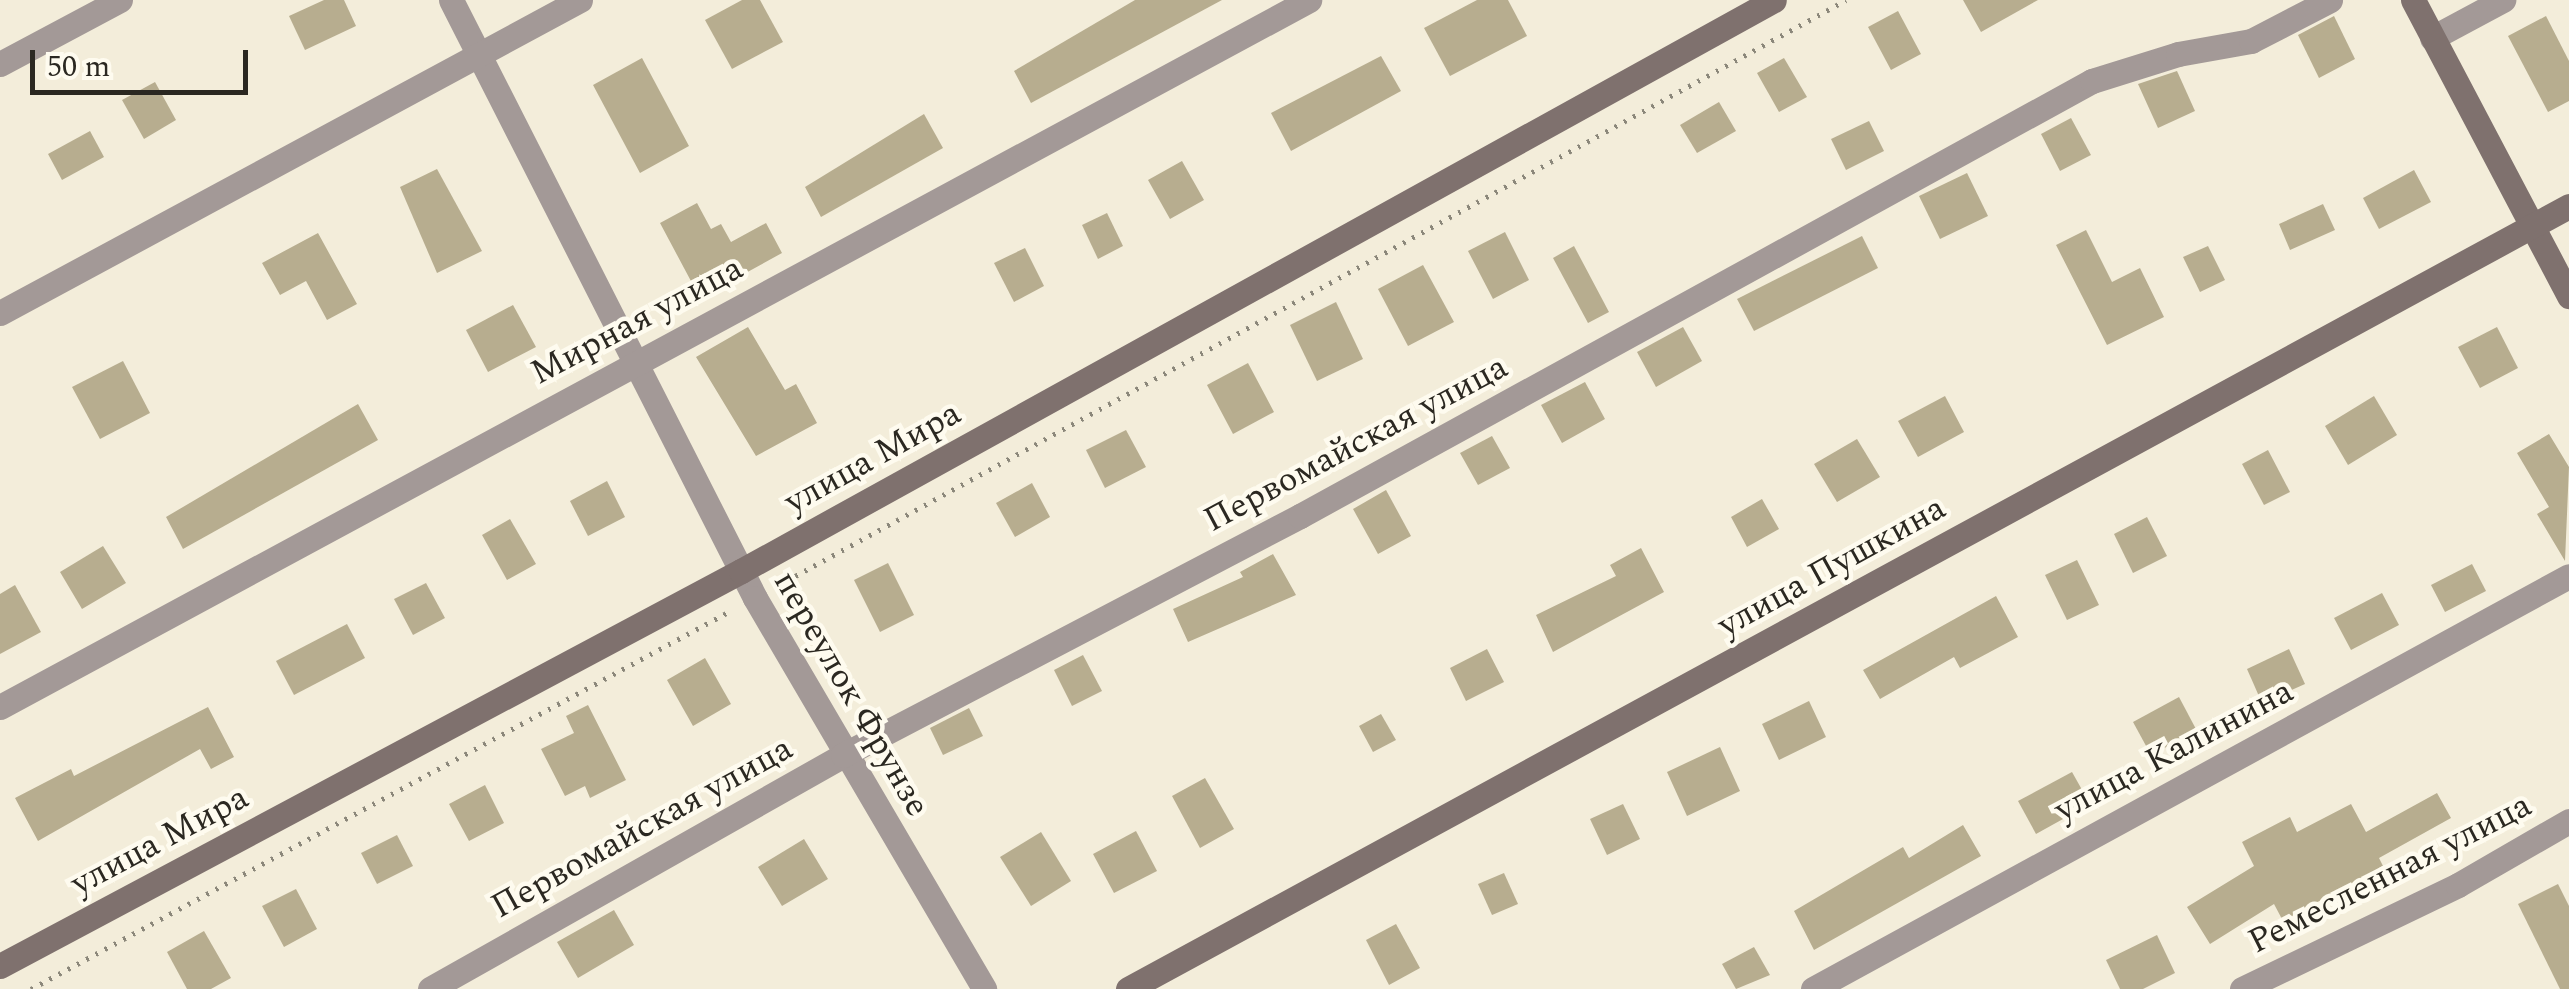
<!DOCTYPE html>
<meta charset="utf-8">
<style>
body{margin:0}
#map{position:relative;width:2569px;height:989px;overflow:hidden;background:#f3edda;font-family:Spectral,serif}
div>[style]{position:absolute}
.building>*{inset:0;background:#b7ad8f}
.path>*{height:5px;margin-top:-2.5px;transform-origin:0;background:repeating-linear-gradient(90deg,#8b877a 0 2.5px,transparent 0 10.5px)}
.street>*{height:25px;margin:-12.5px;padding:0 12.5px;transform-origin:12.5px;border-radius:12.5px;background:#a39997}
.secondary>*{height:25px;margin:-12.5px;padding:0 12.5px;transform-origin:12.5px;border-radius:12.5px;background:#7f716e}
span{translate:-50% -50%;white-space:nowrap;text-align:center;line-height:1.15;-webkit-text-stroke:9px #fefbef;paint-order:stroke}
.street-label{font-size:35px;color:#2b2821}
.scale{position:absolute;left:30px;top:50px;width:218px;height:45px;box-sizing:border-box;border:5px solid #2b2821;border-top:0;padding-left:12px;font-size:30px;line-height:35px;white-space:nowrap;color:#2b2821;-webkit-text-stroke:8px #fefbef;paint-order:stroke}
</style>
<div id="map">
<div class="building">
<div style="clip-path:polygon(324px 0,344px 0,356px 26px,305px 50px,289px 16px)"></div>
<div style="clip-path:polygon(742px 0,760px 0,783px 42px,732px 69px,705px 20px)"></div>
<div style="clip-path:polygon(1135px 0,1222px 0,1031px 103px,1014px 71px)"></div>
<div style="clip-path:polygon(1477px 0,1508px 0,1527px 36px,1450px 76px,1424px 28px)"></div>
<div style="clip-path:polygon(1963px 0,2038px 0,1981px 32px)"></div>
<div style="clip-path:polygon(1898px 11px,1921px 54px,1891px 70px,1868px 27px)"></div>
<div style="clip-path:polygon(2334px 16px,2355px 59px,2319px 78px,2298px 35px)"></div>
<div style="clip-path:polygon(2546px 16px,2569px 61px,2569px 101px,2548px 112px,2508px 36px)"></div>
<div style="clip-path:polygon(1381px 56px,1401px 91px,1291px 151px,1271px 113px)"></div>
<div style="clip-path:polygon(642px 58px,689px 146px,640px 173px,593px 85px)"></div>
<div style="clip-path:polygon(1784px 58px,1807px 97px,1779px 112px,1757px 73px)"></div>
<div style="clip-path:polygon(2177px 71px,2195px 111px,2158px 128px,2138px 84px)"></div>
<div style="clip-path:polygon(155px 82px,176px 120px,144px 139px,122px 100px)"></div>
<div style="clip-path:polygon(1719px 102px,1736px 131px,1697px 153px,1680px 125px)"></div>
<div style="clip-path:polygon(924px 114px,943px 148px,821px 217px,805px 187px)"></div>
<div style="clip-path:polygon(2071px 118px,2091px 155px,2060px 171px,2041px 134px)"></div>
<div style="clip-path:polygon(1869px 121px,1884px 151px,1846px 170px,1831px 139px)"></div>
<div style="clip-path:polygon(90px 131px,104px 157px,62px 180px,48px 154px)"></div>
<div style="clip-path:polygon(1182px 161px,1204px 200px,1170px 219px,1148px 180px)"></div>
<div style="clip-path:polygon(437px 169px,482px 251px,437px 273px,400px 187px)"></div>
<div style="clip-path:polygon(2414px 170px,2431px 202px,2379px 229px,2363px 198px)"></div>
<div style="clip-path:polygon(1967px 173px,1988px 216px,1940px 239px,1919px 196px)"></div>
<div style="clip-path:polygon(697px 203px,711px 229px,721px 224px,731px 242px,766px 223px,782px 253px,700px 298px,660px 223px)"></div>
<div style="clip-path:polygon(2323px 204px,2335px 230px,2290px 250px,2279px 224px)"></div>
<div style="clip-path:polygon(1107px 213px,1123px 246px,1098px 259px,1082px 225px)"></div>
<div style="clip-path:polygon(2086px 230px,2112px 282px,2140px 268px,2164px 317px,2107px 345px,2056px 245px)"></div>
<div style="clip-path:polygon(1505px 232px,1529px 280px,1493px 299px,1468px 251px)"></div>
<div style="clip-path:polygon(318px 233px,357px 304px,327px 320px,306px 281px,280px 295px,262px 263px)"></div>
<div style="clip-path:polygon(1862px 236px,1878px 268px,1754px 331px,1737px 299px)"></div>
<div style="clip-path:polygon(1574px 246px,1609px 312px,1588px 323px,1553px 258px)"></div>
<div style="clip-path:polygon(2208px 246px,2225px 280px,2200px 292px,2183px 257px)"></div>
<div style="clip-path:polygon(1025px 248px,1044px 286px,1014px 302px,994px 263px)"></div>
<div style="clip-path:polygon(1423px 265px,1454px 322px,1408px 346px,1378px 289px)"></div>
<div style="clip-path:polygon(1336px 302px,1363px 359px,1317px 381px,1290px 325px)"></div>
<div style="clip-path:polygon(513px 305px,536px 347px,488px 372px,466px 330px)"></div>
<div style="clip-path:polygon(748px 327px,785px 390px,796px 384px,817px 423px,756px 456px,696px 357px)"></div>
<div style="clip-path:polygon(1683px 327px,1702px 361px,1656px 387px,1637px 352px)"></div>
<div style="clip-path:polygon(2497px 327px,2518px 368px,2480px 388px,2458px 347px)"></div>
<div style="clip-path:polygon(123px 361px,150px 413px,100px 439px,72px 387px)"></div>
<div style="clip-path:polygon(1248px 363px,1274px 412px,1233px 434px,1207px 385px)"></div>
<div style="clip-path:polygon(1585px 382px,1605px 419px,1562px 443px,1541px 405px)"></div>
<div style="clip-path:polygon(1945px 396px,1964px 432px,1918px 457px,1898px 421px)"></div>
<div style="clip-path:polygon(2374px 396px,2397px 435px,2348px 465px,2325px 426px)"></div>
<div style="clip-path:polygon(358px 404px,378px 440px,183px 549px,166px 517px)"></div>
<div style="clip-path:polygon(1126px 430px,1146px 467px,1105px 488px,1086px 450px)"></div>
<div style="clip-path:polygon(2549px 434px,2569px 467px,2565px 561px,2537px 514px,2549px 507px,2517px 453px)"></div>
<div style="clip-path:polygon(1492px 436px,1510px 468px,1478px 485px,1460px 453px)"></div>
<div style="clip-path:polygon(1857px 439px,1880px 477px,1837px 502px,1814px 464px)"></div>
<div style="clip-path:polygon(2268px 450px,2290px 492px,2264px 505px,2242px 464px)"></div>
<div style="clip-path:polygon(607px 481px,625px 517px,588px 536px,570px 501px)"></div>
<div style="clip-path:polygon(1032px 483px,1050px 517px,1015px 537px,996px 503px)"></div>
<div style="clip-path:polygon(1386px 490px,1411px 536px,1378px 554px,1353px 509px)"></div>
<div style="clip-path:polygon(1762px 499px,1779px 529px,1747px 547px,1731px 517px)"></div>
<div style="clip-path:polygon(2147px 517px,2167px 556px,2133px 573px,2114px 534px)"></div>
<div style="clip-path:polygon(510px 519px,536px 564px,507px 580px,482px 535px)"></div>
<div style="clip-path:polygon(103px 546px,126px 583px,82px 609px,60px 572px)"></div>
<div style="clip-path:polygon(1641px 548px,1664px 592px,1553px 652px,1536px 615px,1616px 576px,1610px 565px)"></div>
<div style="clip-path:polygon(1273px 554px,1296px 595px,1188px 642px,1173px 609px,1243px 577px,1240px 572px)"></div>
<div style="clip-path:polygon(2077px 560px,2099px 605px,2067px 620px,2045px 575px)"></div>
<div style="clip-path:polygon(888px 563px,914px 615px,880px 632px,854px 580px)"></div>
<div style="clip-path:polygon(2472px 564px,2486px 591px,2445px 612px,2431px 585px)"></div>
<div style="clip-path:polygon(426px 583px,445px 618px,413px 635px,394px 599px)"></div>
<div style="clip-path:polygon(15px 585px,41px 632px,0 654px,0 594px)"></div>
<div style="clip-path:polygon(2382px 593px,2399px 625px,2351px 650px,2334px 618px)"></div>
<div style="clip-path:polygon(1996px 596px,2018px 637px,1960px 668px,1954px 657px,1880px 699px,1863px 670px)"></div>
<div style="clip-path:polygon(347px 624px,365px 658px,294px 695px,276px 661px)"></div>
<div style="clip-path:polygon(1487px 649px,1504px 682px,1466px 701px,1450px 668px)"></div>
<div style="clip-path:polygon(2289px 649px,2305px 684px,2262px 703px,2247px 669px)"></div>
<div style="clip-path:polygon(1083px 655px,1102px 691px,1072px 706px,1054px 670px)"></div>
<div style="clip-path:polygon(705px 658px,731px 704px,693px 726px,667px 680px)"></div>
<div style="clip-path:polygon(2179px 697px,2197px 731px,2151px 755px,2133px 722px)"></div>
<div style="clip-path:polygon(1809px 701px,1826px 737px,1779px 760px,1762px 724px)"></div>
<div style="clip-path:polygon(588px 705px,626px 780px,590px 798px,585px 786px,565px 796px,541px 749px,574px 733px,566px 716px)"></div>
<div style="clip-path:polygon(208px 707px,234px 757px,211px 769px,200px 749px,38px 841px,15px 798px,71px 769px,74px 776px)"></div>
<div style="clip-path:polygon(969px 708px,983px 736px,943px 755px,930px 728px)"></div>
<div style="clip-path:polygon(1381px 714px,1396px 740px,1373px 752px,1359px 726px)"></div>
<div style="clip-path:polygon(1720px 747px,1740px 791px,1687px 816px,1667px 772px)"></div>
<div style="clip-path:polygon(2072px 772px,2090px 804px,2036px 834px,2018px 801px)"></div>
<div style="clip-path:polygon(1205px 778px,1234px 829px,1200px 848px,1172px 796px)"></div>
<div style="clip-path:polygon(485px 785px,504px 823px,469px 841px,449px 804px)"></div>
<div style="clip-path:polygon(2437px 793px,2451px 818px,2379px 858px,2383px 866px,2283px 921px,2274px 904px,2210px 944px,2187px 907px,2254px 866px,2242px 842px,2290px 817px,2297px 832px,2351px 804px,2366px 832px)"></div>
<div style="clip-path:polygon(1623px 804px,1640px 839px,1607px 855px,1590px 819px)"></div>
<div style="clip-path:polygon(1963px 825px,1981px 856px,1814px 950px,1794px 911px,1903px 847px,1909px 858px)"></div>
<div style="clip-path:polygon(1136px 831px,1157px 871px,1114px 893px,1093px 854px)"></div>
<div style="clip-path:polygon(1041px 832px,1071px 881px,1031px 906px,1000px 857px)"></div>
<div style="clip-path:polygon(397px 835px,413px 866px,377px 884px,361px 853px)"></div>
<div style="clip-path:polygon(804px 839px,828px 879px,782px 906px,758px 867px)"></div>
<div style="clip-path:polygon(1504px 873px,1518px 904px,1492px 915px,1478px 884px)"></div>
<div style="clip-path:polygon(2558px 884px,2569px 906px,2569px 989px,2560px 989px,2518px 904px)"></div>
<div style="clip-path:polygon(296px 889px,317px 929px,284px 947px,262px 906px)"></div>
<div style="clip-path:polygon(614px 910px,634px 945px,578px 978px,557px 942px)"></div>
<div style="clip-path:polygon(1396px 924px,1420px 968px,1389px 985px,1366px 940px)"></div>
<div style="clip-path:polygon(204px 931px,231px 978px,211px 989px,187px 989px,167px 952px)"></div>
<div style="clip-path:polygon(2157px 935px,2175px 973px,2143px 989px,2120px 989px,2106px 960px)"></div>
<div style="clip-path:polygon(1754px 947px,1770px 975px,1736px 989px,1722px 964px)"></div>
</div>
<div class="path">
<div style="left:777px;top:586px;width:1219px;rotate:-28.73deg"></div>
<div style="left:31px;top:989px;width:797px;rotate:-28.4deg"></div>
</div>
<div class="street">
<div style="left:451px;top:0;width:671px;rotate:63.05deg"></div>
<div style="left:755px;top:598px;width:453px;rotate:59.6deg"></div>
<div style="left:2432px;top:38px;width:81px;rotate:-28.2deg"></div>
<div style="left:0;top:64px;width:136px;rotate:-28.1deg"></div>
<div style="left:0;top:313px;width:659px;rotate:-28.35deg"></div>
<div style="left:0;top:707px;width:1488px;rotate:-28.37deg"></div>
<div style="left:430px;top:989px;width:475px;rotate:-29.5deg"></div>
<div style="left:843px;top:755px;width:516px;rotate:-27.61deg"></div>
<div style="left:1300px;top:516px;width:904px;rotate:-28.78deg"></div>
<div style="left:2092px;top:81px;width:90px;rotate:-17.4deg"></div>
<div style="left:2178px;top:54px;width:74px;rotate:-10.1deg"></div>
<div style="left:2251px;top:41px;width:89px;rotate:-27.4deg"></div>
<div style="left:1813px;top:989px;width:861px;rotate:-28.65deg"></div>
<div style="left:2242px;top:989px;width:240px;rotate:-25.7deg"></div>
<div style="left:2458px;top:885px;width:128px;rotate:-30deg"></div>
</div>
<div class="secondary">
<div style="left:2413px;top:0;width:335px;rotate:62.2deg"></div>
<div style="left:0;top:966px;width:840px;rotate:-28.06deg"></div>
<div style="left:741px;top:571px;width:1180px;rotate:-28.93deg"></div>
<div style="left:1128px;top:989px;width:1640px;rotate:-28.52deg"></div>
</div>
<div class="street-label">
<span style="left:637px;top:321px;rotate:-28deg">Мирная улица</span>
<span style="left:1356px;top:444px;rotate:-28deg">Первомайская улица</span>
<span style="left:873px;top:458px;rotate:-29deg">улица Мира</span>
<span style="left:1832px;top:567px;rotate:-29deg">улица Пушкина</span>
<span style="left:851px;top:694px;rotate:60deg">переулок Фрунзе</span>
<span style="left:2174px;top:751px;rotate:-28deg">улица Калинина</span>
<span style="left:642px;top:828px;rotate:-29deg">Первомайская улица</span>
<span style="left:160px;top:841px;rotate:-28deg">улица Мира</span>
<span style="left:2390px;top:874px;rotate:-27deg">Ремесленная улица</span>
</div>
<div class="scale">50 m</div>
</div>
